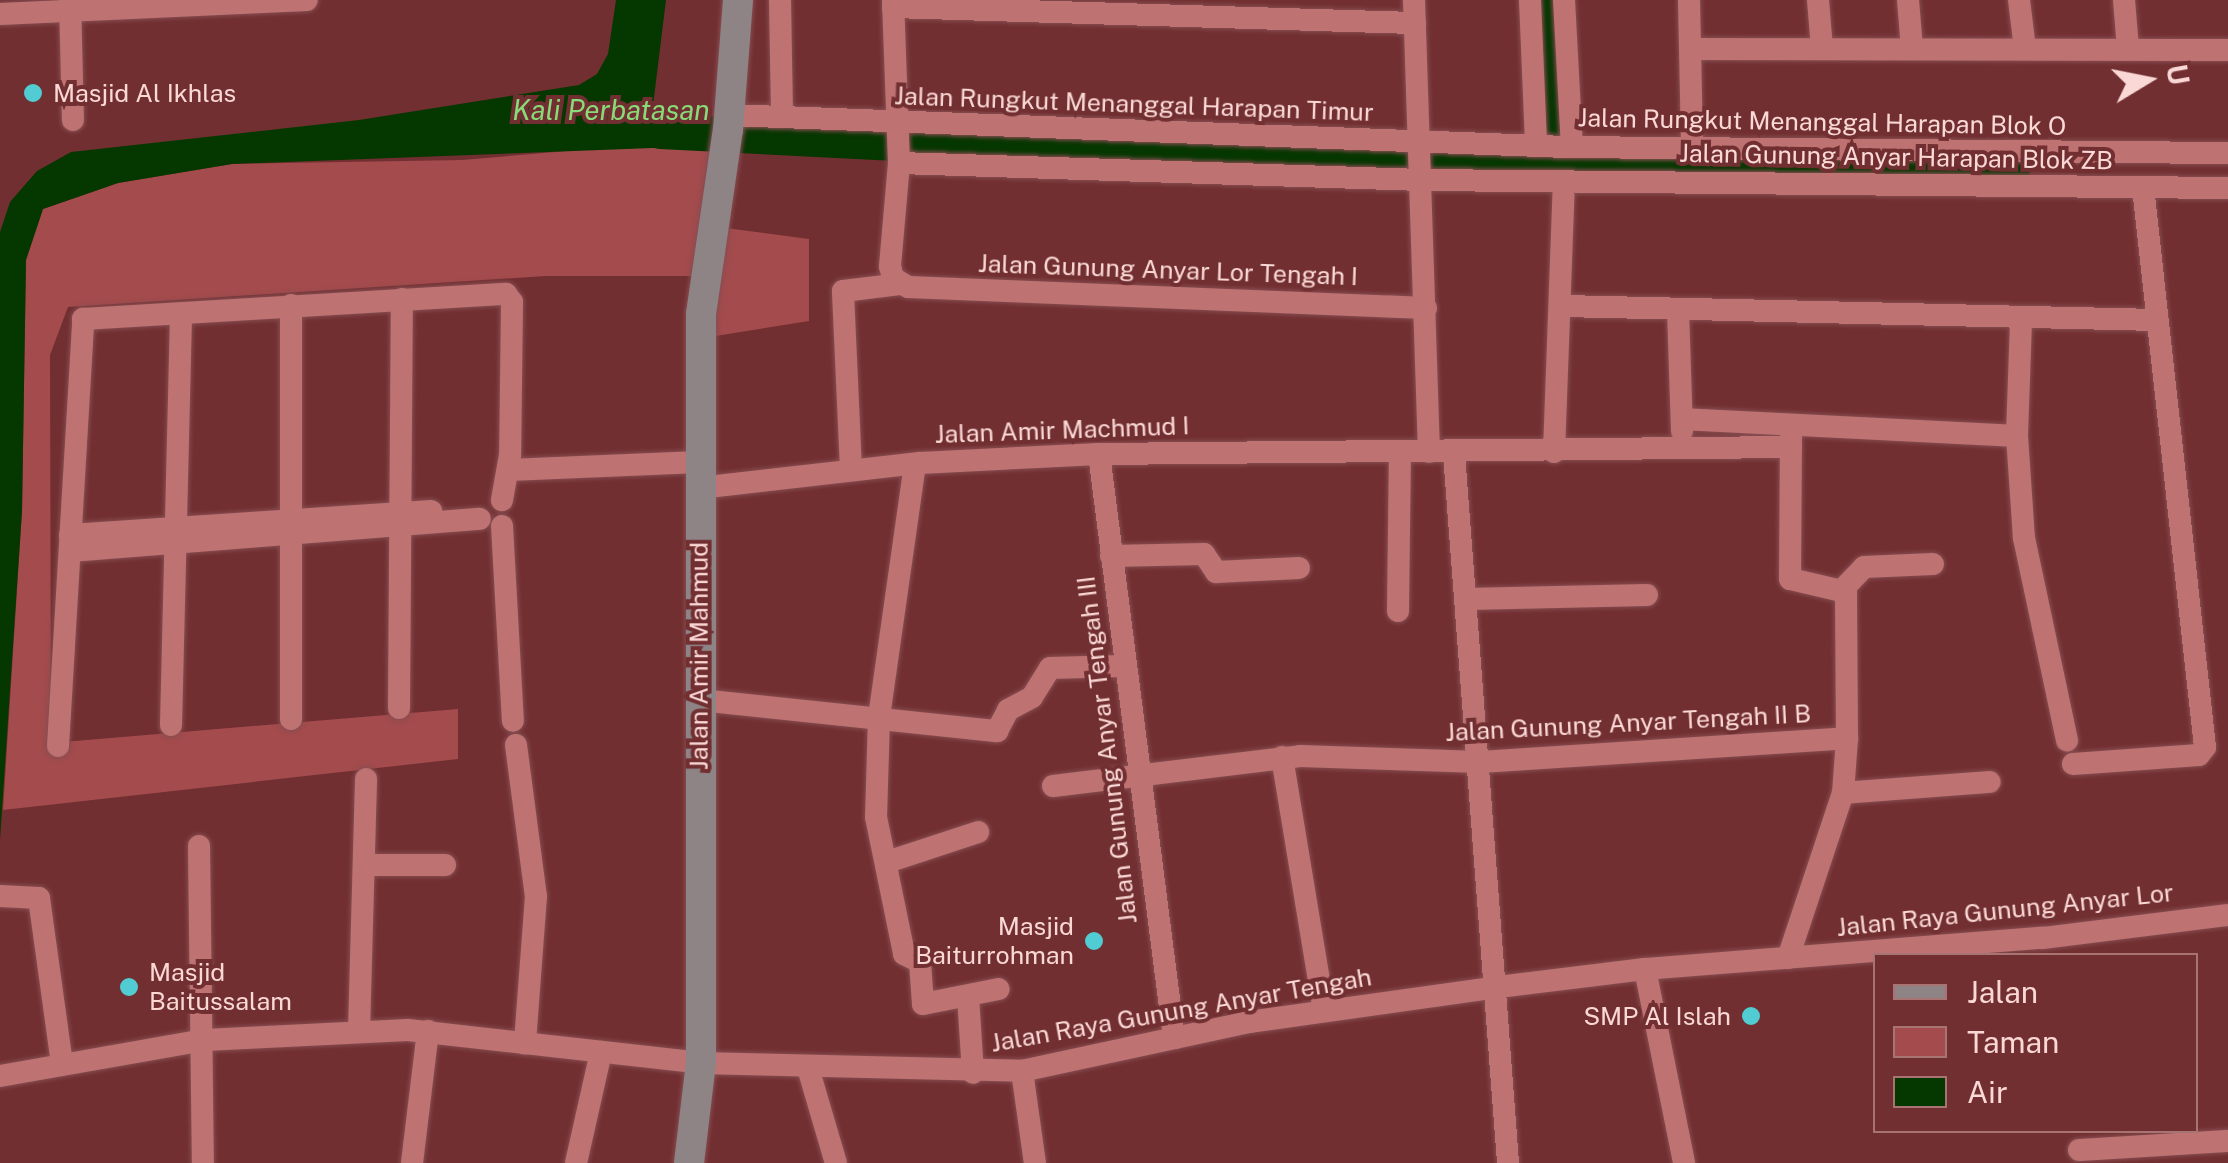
<!DOCTYPE html>
<style>
body{margin:0}
#map{position:relative;width:2228px;height:1163px;overflow:hidden;background:#722f31;font-family:"Public Sans",sans-serif}
div>[style]{position:absolute}
.green>*{inset:0;background:#a34b4d}
.water>*{inset:0;background:#053700}
.river>*{height:35px;margin:-17.5px;padding:0 17.5px;transform-origin:17.5px;border-radius:17.5px;background:#053700}
.roads{filter:drop-shadow(0 0 2px #864d51) drop-shadow(0 0 2px #864d51)}
.street>*{height:22px;margin:-11px;padding:0 11px;transform-origin:11px;border-radius:11px;background:#be7372}
.secondary>*{height:30px;margin:-15px;padding:0 15px;transform-origin:15px;border-radius:15px;background:#8e8486}
.dots>*{width:28px;height:28px;translate:-50% -50%;box-sizing:border-box;border:5px solid #722f31;border-radius:50%}
span{translate:-50% -50%;white-space:nowrap;text-align:center;line-height:1.15;-webkit-text-stroke:8px #722f31;paint-order:stroke}
.poi-label{font-size:25px;color:#fad8d6}
.left{translate:0 -50%;text-align:left}
.right{translate:-100% -50%;text-align:right}
.street-label{font-size:25px;color:#fad8d6}
.water-label{font-size:28px;color:#89db79;font-style:italic}
.legend{position:absolute;left:1873px;top:953px;width:325px;height:180px;box-sizing:border-box;background:#722f31;border:2px solid #a87373;margin:0;padding:12px 18px;list-style:none;font-size:30px;color:#fad8d6}
.legend li{display:flex;align-items:center;gap:20px;height:50px}
.legend b{width:50px;border:2px solid #a87373}
.north{position:absolute;left:2098px;top:30px;width:100px;height:100px;-webkit-text-stroke:8px #722f31;paint-order:stroke;rotate:80deg;font-size:28px;font-weight:700;line-height:40px;text-align:center;color:#fad8d6}
.north::after{content:'';display:block;margin:auto;width:35px;height:45px;background:#fad8d6;clip-path:polygon(50% 0,100% 100%,50% 72%,0 100%)}
</style>
<div id="map">
<div class="green">
<div style="clip-path:polygon(614px 147px,717px 148px,698px 276px,545px 276px,68px 307px,50px 355px,51px 743px,458px 709px,458px 759px,3px 810px,22px 511px,26px 260px,43px 209px,118px 183px,232px 164px,462px 160px)"></div>
<div style="clip-path:polygon(718px 227px,809px 239px,809px 321px,703px 338px)"></div>
</div>
<div class="water">
<div style="clip-path:polygon(616px 0,666px 0,650px 130px,706px 133px,705px 146px,232px 164px,118px 183px,43px 209px,26px 260px,22px 511px,0 840px,0 232px,10px 202px,37px 171px,71px 152px,359px 120px,579px 85px,597px 74px,608px 54px)"></div>
</div>
<div class="river">
<div style="left:1545px;top:0;width:166px;rotate:87.2deg"></div>
<div style="left:660px;top:131px;width:550px;rotate:2.92deg"></div>
<div style="left:1209px;top:159px;width:803px;rotate:1.14deg"></div>
</div>
<div class="roads">
<div class="street">
<div style="left:70px;top:0;width:120px;rotate:88.6deg"></div>
<div style="left:780px;top:0;width:117px;rotate:89deg"></div>
<div style="left:893px;top:0;width:163px;rotate:87.9deg"></div>
<div style="left:1414px;top:0;width:452px;rotate:88.1deg"></div>
<div style="left:1530px;top:0;width:146px;rotate:87.6deg"></div>
<div style="left:1564px;top:0;width:147px;rotate:86.9deg"></div>
<div style="left:1689px;top:0;width:149px;rotate:88.8deg"></div>
<div style="left:1818px;top:0;width:49px;rotate:85.3deg"></div>
<div style="left:1908px;top:0;width:49px;rotate:85.3deg"></div>
<div style="left:2019px;top:0;width:49px;rotate:83deg"></div>
<div style="left:2124px;top:0;width:49px;rotate:85.3deg"></div>
<div style="left:893px;top:7px;width:522px;rotate:1.76deg"></div>
<div style="left:0;top:14px;width:307px;rotate:-2.6deg"></div>
<div style="left:1691px;top:49px;width:537px;rotate:0.11deg"></div>
<div style="left:729px;top:115px;width:836px;rotate:2.19deg"></div>
<div style="left:1564px;top:147px;width:664px;rotate:0.52deg"></div>
<div style="left:291px;top:305px;width:414px;rotate:90deg"></div>
<div style="left:1563px;top:306px;width:592px;rotate:1.35deg"></div>
<div style="left:1426px;top:308px;width:518px;rotate:-177.68deg"></div>
<div style="left:908px;top:287px;width:17px;rotate:-149deg"></div>
<div style="left:893px;top:278px;width:12px;rotate:-104deg"></div>
<div style="left:890px;top:266px;width:103px;rotate:-85deg"></div>
<div style="left:899px;top:163px;width:524px;rotate:1.86deg"></div>
<div style="left:1423px;top:180px;width:805px;rotate:0.57deg"></div>
<div style="left:1678px;top:310px;width:121px;rotate:88.1deg"></div>
<div style="left:2021px;top:321px;width:115px;rotate:92deg"></div>
<div style="left:2017px;top:436px;width:102px;rotate:86.1deg"></div>
<div style="left:2024px;top:538px;width:207px;rotate:78deg"></div>
<div style="left:1682px;top:419px;width:335px;rotate:2.9deg"></div>
<div style="left:1554px;top:452px;width:270px;rotate:-87.9deg"></div>
<div style="left:1099px;top:454px;width:589px;rotate:82.68deg"></div>
<div style="left:1454px;top:454px;width:711px;rotate:85.64deg"></div>
<div style="left:915px;top:464px;width:256px;rotate:98.1deg"></div>
<div style="left:879px;top:717px;width:100px;rotate:91.7deg"></div>
<div style="left:876px;top:817px;width:140px;rotate:78.4deg"></div>
<div style="left:904px;top:954px;width:18px;rotate:27deg"></div>
<div style="left:920px;top:962px;width:42px;rotate:85.9deg"></div>
<div style="left:923px;top:1004px;width:77px;rotate:-11.2deg"></div>
<div style="left:851px;top:469px;width:178px;rotate:-92.6deg"></div>
<div style="left:843px;top:291px;width:57px;rotate:-7deg"></div>
<div style="left:509px;top:470px;width:190px;rotate:-2.4deg"></div>
<div style="left:699px;top:488px;width:222px;rotate:-6.5deg"></div>
<div style="left:920px;top:463px;width:179px;rotate:-2.9deg"></div>
<div style="left:1099px;top:454px;width:692px;rotate:-0.58deg"></div>
<div style="left:502px;top:526px;width:195px;rotate:86.8deg"></div>
<div style="left:70px;top:535px;width:362px;rotate:-3.8deg"></div>
<div style="left:70px;top:551px;width:411px;rotate:-4.5deg"></div>
<div style="left:1111px;top:556px;width:93px;rotate:-1.2deg"></div>
<div style="left:1204px;top:554px;width:22px;rotate:56deg"></div>
<div style="left:1216px;top:572px;width:83px;rotate:-2.8deg"></div>
<div style="left:1843px;top:589px;width:30px;rotate:-46deg"></div>
<div style="left:1864px;top:567px;width:69px;rotate:-2.5deg"></div>
<div style="left:1467px;top:599px;width:180px;rotate:-1.3deg"></div>
<div style="left:1398px;top:611px;width:160px;rotate:-89.3deg"></div>
<div style="left:700px;top:700px;width:299px;rotate:6deg"></div>
<div style="left:997px;top:731px;width:24px;rotate:-62deg"></div>
<div style="left:1008px;top:710px;width:27px;rotate:-28deg"></div>
<div style="left:1032px;top:697px;width:34px;rotate:-58deg"></div>
<div style="left:1050px;top:668px;width:73px;rotate:-1.6deg"></div>
<div style="left:399px;top:708px;width:409px;rotate:-89.6deg"></div>
<div style="left:171px;top:725px;width:410px;rotate:-88.6deg"></div>
<div style="left:516px;top:745px;width:152px;rotate:82.5deg"></div>
<div style="left:536px;top:896px;width:148px;rotate:94.3deg"></div>
<div style="left:58px;top:746px;width:428px;rotate:-86.6deg"></div>
<div style="left:83px;top:319px;width:424px;rotate:-3.4deg"></div>
<div style="left:506px;top:294px;width:10px;rotate:53deg"></div>
<div style="left:512px;top:302px;width:153px;rotate:90.7deg"></div>
<div style="left:510px;top:455px;width:46px;rotate:100.1deg"></div>
<div style="left:1282px;top:757px;width:256px;rotate:80.6deg"></div>
<div style="left:2073px;top:764px;width:126px;rotate:-4.1deg"></div>
<div style="left:2199px;top:755px;width:10px;rotate:-53deg"></div>
<div style="left:2205px;top:747px;width:563px;rotate:-96.32deg"></div>
<div style="left:1053px;top:786px;width:249px;rotate:-6.9deg"></div>
<div style="left:1300px;top:756px;width:180px;rotate:1.9deg"></div>
<div style="left:1480px;top:762px;width:368px;rotate:-3.7deg"></div>
<div style="left:1843px;top:793px;width:147px;rotate:-4.3deg"></div>
<div style="left:199px;top:846px;width:317px;rotate:89.3deg"></div>
<div style="left:887px;top:862px;width:96px;rotate:-18.2deg"></div>
<div style="left:366px;top:865px;width:79px"></div>
<div style="left:0;top:896px;width:39px;rotate:3deg"></div>
<div style="left:39px;top:898px;width:168px;rotate:82.1deg"></div>
<div style="left:1788px;top:958px;width:174px;rotate:-71.6deg"></div>
<div style="left:1843px;top:793px;width:55px;rotate:-85.8deg"></div>
<div style="left:1847px;top:738px;width:146px;rotate:-90.4deg"></div>
<div style="left:1846px;top:592px;width:57px;rotate:-166.9deg"></div>
<div style="left:1790px;top:579px;width:152px;rotate:-89.6deg"></div>
<div style="left:1645px;top:969px;width:198px;rotate:78.6deg"></div>
<div style="left:968px;top:996px;width:77px;rotate:86.3deg"></div>
<div style="left:359px;top:1031px;width:252px;rotate:-88.4deg"></div>
<div style="left:808px;top:1068px;width:99px;rotate:73.6deg"></div>
<div style="left:1022px;top:1071px;width:93px;rotate:82deg"></div>
<div style="left:0;top:1076px;width:208px;rotate:-10deg"></div>
<div style="left:205px;top:1040px;width:203px;rotate:-2.8deg"></div>
<div style="left:408px;top:1030px;width:295px;rotate:6.4deg"></div>
<div style="left:701px;top:1063px;width:321px;rotate:1.4deg"></div>
<div style="left:1022px;top:1071px;width:232px;rotate:-12.2deg"></div>
<div style="left:1249px;top:1022px;width:251px;rotate:-8deg"></div>
<div style="left:1498px;top:987px;width:148px;rotate:-7deg"></div>
<div style="left:1645px;top:969px;width:399px;rotate:-4.5deg"></div>
<div style="left:2043px;top:938px;width:186px;rotate:-7.1deg"></div>
<div style="left:2079px;top:1150px;width:149px;rotate:-3.5deg"></div>
<div style="left:412px;top:1163px;width:133px;rotate:-83.1deg"></div>
<div style="left:576px;top:1163px;width:114px;rotate:-77.3deg"></div>
</div>
<div class="secondary">
<div style="left:689px;top:1163px;width:101px;rotate:-83.2deg"></div>
<div style="left:701px;top:1063px;width:749px;rotate:-90deg"></div>
<div style="left:701px;top:314px;width:186px;rotate:-81.7deg"></div>
<div style="left:728px;top:130px;width:130px;rotate:-85.6deg"></div>
</div>
</div>
<div class="dots">
<div style="left:33px;top:93px;background:#51ccd3"></div>
<div style="left:1094px;top:941px;background:#51ccd3"></div>
<div style="left:129px;top:987px;background:#51ccd3"></div>
<div style="left:1751px;top:1016px;background:#51ccd3"></div>
</div>
<div class="poi-label">
<span class="left" style="left:53px;top:93px">Masjid Al Ikhlas</span>
<span class="right" style="left:1074px;top:941px">Masjid<br>Baiturrohman</span>
<span class="left" style="left:149px;top:987px">Masjid<br>Baitussalam</span>
<span class="right" style="left:1731px;top:1016px">SMP Al Islah</span>
</div>
<div class="street-label">
<span style="left:1134px;top:104px;rotate:2deg">Jalan Rungkut Menanggal Harapan Timur</span>
<span style="left:1822px;top:122px;rotate:1deg">Jalan Rungkut Menanggal Harapan Blok O</span>
<span style="left:1896px;top:157px;rotate:1deg">Jalan Gunung Anyar Harapan Blok ZB</span>
<span style="left:1168px;top:270px;rotate:2deg">Jalan Gunung Anyar Lor Tengah I</span>
<span style="left:1062px;top:430px;rotate:-2deg">Jalan Amir Machmud I</span>
<span style="left:699px;top:656px;rotate:-90deg">Jalan Amir Mahmud</span>
<span style="left:1628px;top:723px;rotate:-3deg">Jalan Gunung Anyar Tengah II B</span>
<span style="left:1107px;top:750px;rotate:-97deg">Jalan Gunung Anyar Tengah III</span>
<span style="left:2005px;top:910px;rotate:-6deg">Jalan Raya Gunung Anyar Lor</span>
<span style="left:1181px;top:1010px;rotate:-10deg">Jalan Raya Gunung Anyar Tengah</span>
</div>
<div class="water-label">
<span style="left:611px;top:110px">Kali Perbatasan</span>
</div>
<ul class="legend">
<li><b style="height:12px;background:#8e8486"></b>Jalan</li>
<li><b style="height:28px;background:#a34b4d"></b>Taman</li>
<li><b style="height:28px;background:#053700"></b>Air</li>
</ul>
<div class="north">U</div>
</div>
